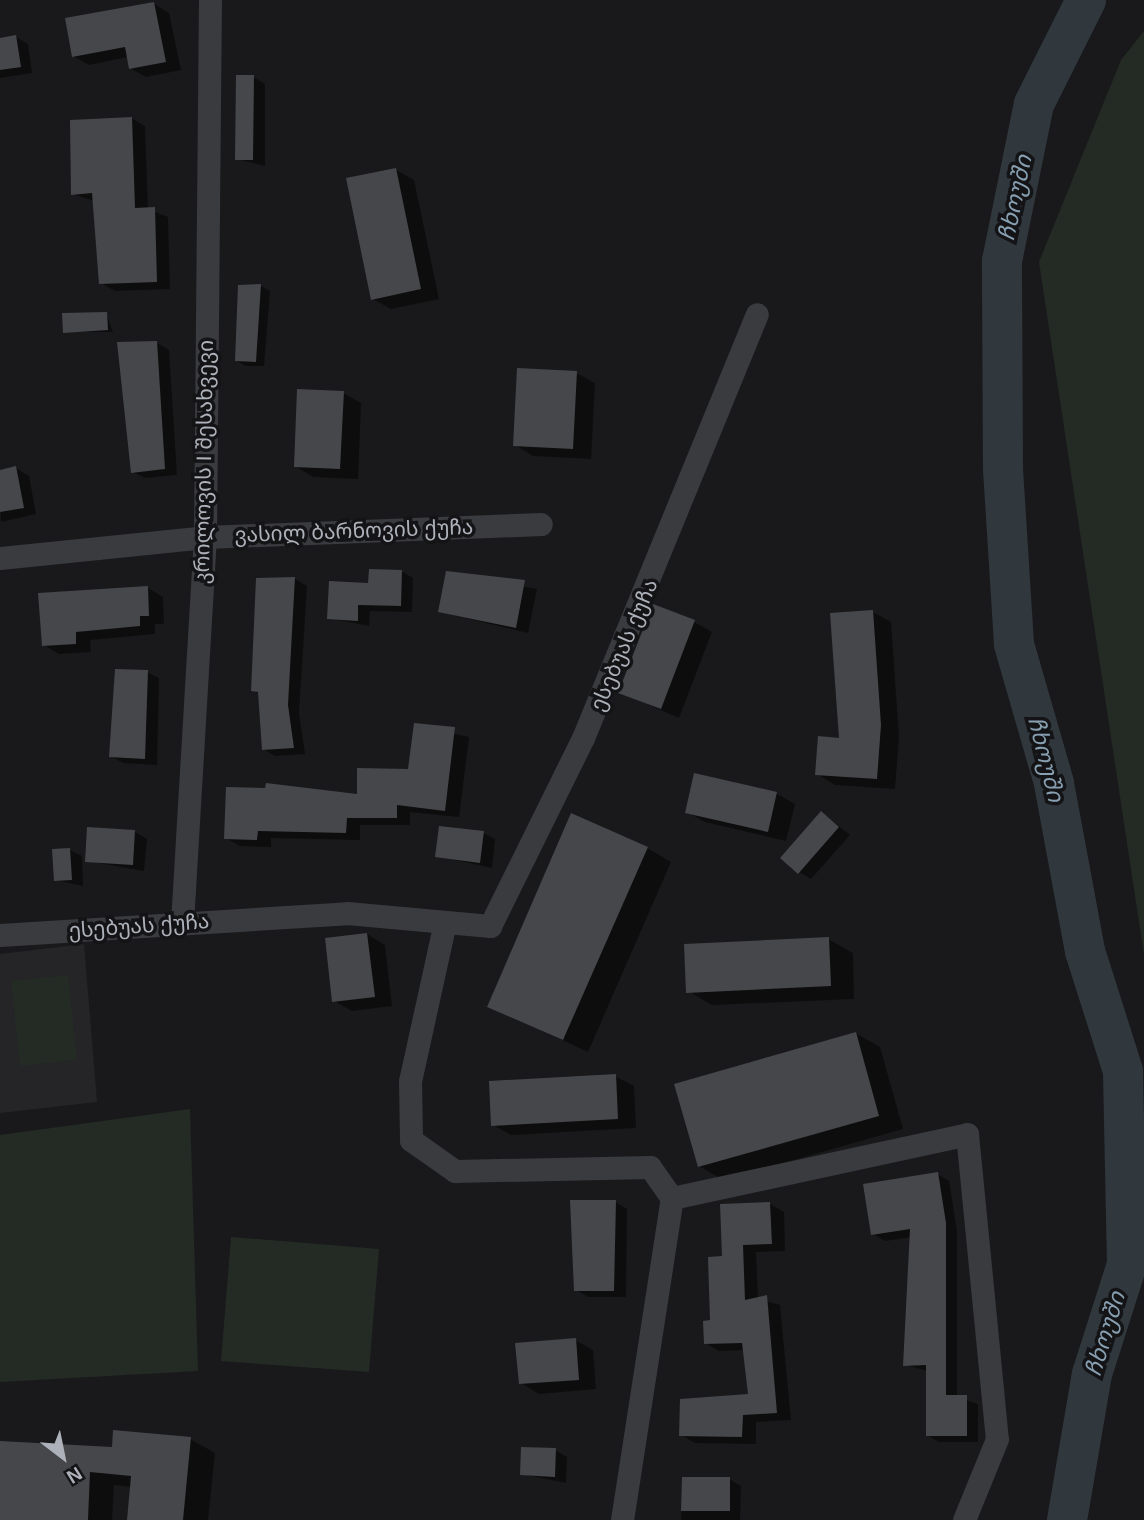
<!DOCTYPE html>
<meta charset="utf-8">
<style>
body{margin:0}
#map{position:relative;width:1144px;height:1520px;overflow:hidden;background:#19191b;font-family:Helvetica,"Noto Sans Georgian",sans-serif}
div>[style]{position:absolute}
.built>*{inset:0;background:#252528}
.green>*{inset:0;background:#232b24}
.shadow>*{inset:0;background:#0007}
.river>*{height:40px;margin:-20px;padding:0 20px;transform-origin:20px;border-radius:20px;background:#30383e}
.building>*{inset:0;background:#46474b}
.minor>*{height:23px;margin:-11.5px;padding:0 11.5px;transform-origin:11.5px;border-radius:11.5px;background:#3a3b3f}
span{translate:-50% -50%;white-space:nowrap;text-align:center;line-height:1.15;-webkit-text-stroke:7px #141416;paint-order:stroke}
.street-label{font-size:21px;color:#adb1b9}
.water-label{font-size:23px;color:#879fb0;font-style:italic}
.north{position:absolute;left:28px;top:1422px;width:70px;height:70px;-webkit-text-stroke:5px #141416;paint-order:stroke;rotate:148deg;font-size:19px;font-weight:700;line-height:28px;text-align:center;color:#adb1b9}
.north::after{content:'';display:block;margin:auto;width:24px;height:32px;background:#adb1b9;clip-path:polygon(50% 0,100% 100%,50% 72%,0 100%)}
</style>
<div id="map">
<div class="built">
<div style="clip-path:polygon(84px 944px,97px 1102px,0 1113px,0 954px)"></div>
</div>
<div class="green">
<div style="clip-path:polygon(1144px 31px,1144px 955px,1039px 262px,1121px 60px)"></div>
<div style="clip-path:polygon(68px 975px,77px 1060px,20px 1066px,11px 981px)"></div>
<div style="clip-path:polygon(190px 1109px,198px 1371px,0 1382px,0 1135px)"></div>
<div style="clip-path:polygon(231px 1237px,379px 1249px,369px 1372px,221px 1361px)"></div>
</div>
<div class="shadow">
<div style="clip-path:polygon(154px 4px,169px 13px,181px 70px,146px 77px,130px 68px,128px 57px,89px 65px,73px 56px)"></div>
<div style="clip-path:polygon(16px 37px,28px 44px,32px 73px,0 78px,0 40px)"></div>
<div style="clip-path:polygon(253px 77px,265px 84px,265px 166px,237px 159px)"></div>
<div style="clip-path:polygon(131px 118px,145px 126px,148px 209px,168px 217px,170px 289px,115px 291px,101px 283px,94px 201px,73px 194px)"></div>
<div style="clip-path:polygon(396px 170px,414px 180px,439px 299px,391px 309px,373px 299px)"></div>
<div style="clip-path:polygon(261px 286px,270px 291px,264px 366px,246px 366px,237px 361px,240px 287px)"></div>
<div style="clip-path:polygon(106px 313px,113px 332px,64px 332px)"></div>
<div style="clip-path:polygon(157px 343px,169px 350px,177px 475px,145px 478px,133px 472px)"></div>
<div style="clip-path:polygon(576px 373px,595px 383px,591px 459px,533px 456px,515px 445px)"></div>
<div style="clip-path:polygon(343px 393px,361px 403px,358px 479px,313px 477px,295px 466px)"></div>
<div style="clip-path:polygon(16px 468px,29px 476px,36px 514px,1px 522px,0 471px)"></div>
<div style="clip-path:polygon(401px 571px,413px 578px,412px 612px,370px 611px,369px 626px,329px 618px)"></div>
<div style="clip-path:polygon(447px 573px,537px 589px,528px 633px,440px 612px)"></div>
<div style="clip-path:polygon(295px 579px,307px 586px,299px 713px,305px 754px,275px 756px,263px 749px,259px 694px,253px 690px,257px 580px)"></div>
<div style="clip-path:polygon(148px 588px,163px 597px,164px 624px,155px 624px,155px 634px,90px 640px,91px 652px,59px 654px,44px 645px)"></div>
<div style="clip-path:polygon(873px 612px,891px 622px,899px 737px,895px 789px,835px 785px,817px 774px,841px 740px)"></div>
<div style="clip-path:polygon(694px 622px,712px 632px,679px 718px,620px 692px)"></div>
<div style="clip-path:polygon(147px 672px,159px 678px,157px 765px,123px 763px,111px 756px)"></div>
<div style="clip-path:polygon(415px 725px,469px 737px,459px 817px,410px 812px,410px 825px,360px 825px,360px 840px,271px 838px,271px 847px,240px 846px,226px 838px,359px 796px,410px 770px)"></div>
<div style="clip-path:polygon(695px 775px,777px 794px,795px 804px,786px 841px,705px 822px,687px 812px)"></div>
<div style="clip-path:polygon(822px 813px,850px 835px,811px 879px,799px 872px)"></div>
<div style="clip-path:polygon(135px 832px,147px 839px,144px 871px,87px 861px)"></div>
<div style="clip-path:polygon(483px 833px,495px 839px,492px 868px,437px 856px)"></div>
<div style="clip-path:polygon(647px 848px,671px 862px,588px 1052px,489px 1006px)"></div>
<div style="clip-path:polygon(70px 850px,82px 856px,83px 886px,55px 880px)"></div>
<div style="clip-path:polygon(367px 934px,385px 945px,392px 1006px,352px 1011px,334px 1001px)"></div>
<div style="clip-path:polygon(828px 939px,853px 953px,854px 999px,712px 1005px,688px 991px)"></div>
<div style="clip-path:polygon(855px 1033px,880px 1047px,903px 1129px,723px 1180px,699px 1166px)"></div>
<div style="clip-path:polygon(615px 1076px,634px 1086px,636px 1128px,511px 1135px,493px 1125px)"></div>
<div style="clip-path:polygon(937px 1174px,949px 1181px,957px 1231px,957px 1397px,978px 1404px,978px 1442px,939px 1442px,927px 1435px,928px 1371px,905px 1365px,911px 1237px,885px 1241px,873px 1234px)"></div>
<div style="clip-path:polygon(615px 1202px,627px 1209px,626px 1297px,588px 1297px,576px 1290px)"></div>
<div style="clip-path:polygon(770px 1204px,784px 1212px,785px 1251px,756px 1252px,758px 1299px,780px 1305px,791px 1420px,756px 1422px,756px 1444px,695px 1443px,681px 1435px,750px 1395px,745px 1350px,719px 1351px,705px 1343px,724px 1258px)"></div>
<div style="clip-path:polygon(575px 1340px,593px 1350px,596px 1389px,539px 1394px,521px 1383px)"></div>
<div style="clip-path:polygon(190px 1439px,215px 1453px,208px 1520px,128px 1520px,132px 1487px,114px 1485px,112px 1520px,0 1520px,0 1443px,113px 1449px)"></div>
<div style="clip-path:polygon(555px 1450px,567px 1457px,566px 1483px,522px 1474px)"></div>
<div style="clip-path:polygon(683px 1479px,729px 1479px,741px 1486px,740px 1520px,681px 1520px)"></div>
</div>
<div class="river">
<div style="left:1067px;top:1520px;width:148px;rotate:-80.3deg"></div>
<div style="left:1092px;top:1374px;width:115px;rotate:-72.3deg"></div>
<div style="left:1127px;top:1264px;width:193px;rotate:-91.2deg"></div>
<div style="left:1123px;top:1071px;width:126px;rotate:-107.6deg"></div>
<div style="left:1085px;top:951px;width:171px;rotate:-100.5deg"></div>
<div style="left:1054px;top:783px;width:145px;rotate:-106.1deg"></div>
<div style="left:1014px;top:644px;width:175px;rotate:-93.6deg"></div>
<div style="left:1003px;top:469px;width:208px;rotate:-90.3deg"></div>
<div style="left:1002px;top:261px;width:160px;rotate:-78.5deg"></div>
<div style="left:1034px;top:104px;width:116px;rotate:-63.4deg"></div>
</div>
<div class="building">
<div style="clip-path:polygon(154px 2px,166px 62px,129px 69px,125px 47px,72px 57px,65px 18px)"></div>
<div style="clip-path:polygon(16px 35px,21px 67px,0 70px,0 38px)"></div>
<div style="clip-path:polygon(236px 75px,254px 75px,253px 160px,235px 160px)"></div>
<div style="clip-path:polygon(132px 117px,135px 208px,155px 207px,157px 282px,99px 284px,92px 193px,71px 195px,70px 120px)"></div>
<div style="clip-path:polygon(396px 168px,421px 289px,371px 300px,346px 178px)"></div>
<div style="clip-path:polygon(261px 284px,256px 362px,235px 361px,238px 285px)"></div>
<div style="clip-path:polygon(107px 312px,108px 330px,63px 333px,62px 313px)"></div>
<div style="clip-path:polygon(157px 341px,165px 469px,131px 473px,117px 342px)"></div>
<div style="clip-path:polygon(517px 368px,577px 371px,573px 449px,513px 446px)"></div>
<div style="clip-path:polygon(297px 389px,344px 391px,340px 469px,294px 467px)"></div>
<div style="clip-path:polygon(16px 466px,24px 508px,0 512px,0 470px)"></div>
<div style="clip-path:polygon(369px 569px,402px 570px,401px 606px,358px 605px,358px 621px,327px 619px,329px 581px,368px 583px)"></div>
<div style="clip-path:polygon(446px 571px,525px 580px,516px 628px,438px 612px)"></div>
<div style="clip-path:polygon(295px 577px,288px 705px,294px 748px,262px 750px,258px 692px,251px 691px,256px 578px)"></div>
<div style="clip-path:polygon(148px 586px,149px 616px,140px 616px,140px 626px,76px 632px,76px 644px,42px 646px,38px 593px)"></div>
<div style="clip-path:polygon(653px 604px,695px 620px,661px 709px,618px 693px)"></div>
<div style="clip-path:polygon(873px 610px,881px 725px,877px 779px,815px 775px,818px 736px,839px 738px,830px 613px)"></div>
<div style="clip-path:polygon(115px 669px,148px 670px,145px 759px,109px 757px)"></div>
<div style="clip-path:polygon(414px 723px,455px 727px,445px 811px,397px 805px,397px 818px,347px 818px,346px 833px,258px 831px,257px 840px,224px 839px,226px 787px,265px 788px,266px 783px,357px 794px,357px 768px,408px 769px)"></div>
<div style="clip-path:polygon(694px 773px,777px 792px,768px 832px,685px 813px)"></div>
<div style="clip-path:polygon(821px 811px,839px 827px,798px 874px,780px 858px)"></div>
<div style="clip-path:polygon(571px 813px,648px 847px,563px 1040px,487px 1007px)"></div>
<div style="clip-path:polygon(439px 826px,484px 831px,480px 863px,435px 857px)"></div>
<div style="clip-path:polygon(87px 827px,135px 830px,133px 865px,85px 862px)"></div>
<div style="clip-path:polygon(70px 848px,72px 880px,54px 881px,52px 849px)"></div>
<div style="clip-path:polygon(367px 933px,375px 997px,332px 1002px,325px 938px)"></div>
<div style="clip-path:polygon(829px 937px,831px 986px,686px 993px,684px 944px)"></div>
<div style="clip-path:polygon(856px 1032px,879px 1116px,698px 1167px,674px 1084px)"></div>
<div style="clip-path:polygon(616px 1074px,618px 1119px,491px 1126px,489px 1081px)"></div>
<div style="clip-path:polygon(938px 1172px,946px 1223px,946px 1395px,967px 1395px,967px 1436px,926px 1436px,926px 1365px,903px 1366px,910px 1229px,871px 1235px,863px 1184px)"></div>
<div style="clip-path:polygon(570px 1200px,616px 1200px,614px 1291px,574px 1291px)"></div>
<div style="clip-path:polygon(770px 1202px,772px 1244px,743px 1245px,745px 1300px,767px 1295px,777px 1413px,743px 1415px,742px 1437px,679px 1436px,680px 1399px,748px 1394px,742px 1343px,704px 1344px,703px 1321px,710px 1320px,708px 1257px,722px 1256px,720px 1204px)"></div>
<div style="clip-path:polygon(576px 1338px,579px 1380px,519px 1384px,515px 1343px)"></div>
<div style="clip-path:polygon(113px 1430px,191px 1437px,183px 1520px,127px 1520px,131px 1476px,90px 1472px,88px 1520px,0 1520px,0 1441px,112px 1447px)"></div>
<div style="clip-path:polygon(521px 1447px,556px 1448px,555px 1477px,520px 1475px)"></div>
<div style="clip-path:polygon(682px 1477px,730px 1477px,730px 1511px,681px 1511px)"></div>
</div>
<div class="minor">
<div style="left:0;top:558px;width:206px;rotate:-5.8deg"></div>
<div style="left:205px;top:537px;width:336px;rotate:-2.2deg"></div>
<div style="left:445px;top:922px;width:163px;rotate:102.4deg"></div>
<div style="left:410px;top:1081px;width:59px;rotate:89deg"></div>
<div style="left:411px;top:1140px;width:54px;rotate:35.2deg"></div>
<div style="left:455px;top:1171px;width:195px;rotate:-1.2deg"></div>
<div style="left:650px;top:1167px;width:38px;rotate:55deg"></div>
<div style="left:182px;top:923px;width:387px;rotate:-86.6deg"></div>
<div style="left:205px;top:537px;width:537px;rotate:-89.47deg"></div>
<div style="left:0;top:935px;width:348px;rotate:-3.6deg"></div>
<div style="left:347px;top:913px;width:144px;rotate:5.2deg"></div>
<div style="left:490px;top:926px;width:210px;rotate:-63.7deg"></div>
<div style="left:583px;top:738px;width:458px;rotate:-67.7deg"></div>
<div style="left:672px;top:1198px;width:302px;rotate:-12.2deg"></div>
<div style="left:967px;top:1134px;width:306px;rotate:84.4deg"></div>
<div style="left:997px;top:1439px;width:87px;rotate:112.2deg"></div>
<div style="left:622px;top:1520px;width:326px;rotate:-81.2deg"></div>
</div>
<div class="street-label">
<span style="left:204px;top:462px;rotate:-89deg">კრილოვის I შესახვევი</span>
<span style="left:354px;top:531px;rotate:-2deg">ვასილ ბარნოვის ქუჩა</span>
<span style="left:624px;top:645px;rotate:-67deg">ესებუას ქუჩა</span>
<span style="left:139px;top:926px;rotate:-4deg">ესებუას ქუჩა</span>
</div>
<div class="water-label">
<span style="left:1015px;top:198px;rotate:-78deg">ჩხოუში</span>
<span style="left:1046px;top:759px;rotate:76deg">ჩხოუში</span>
<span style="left:1105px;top:1334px;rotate:-73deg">ჩხოუში</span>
</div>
<div class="north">N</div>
</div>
